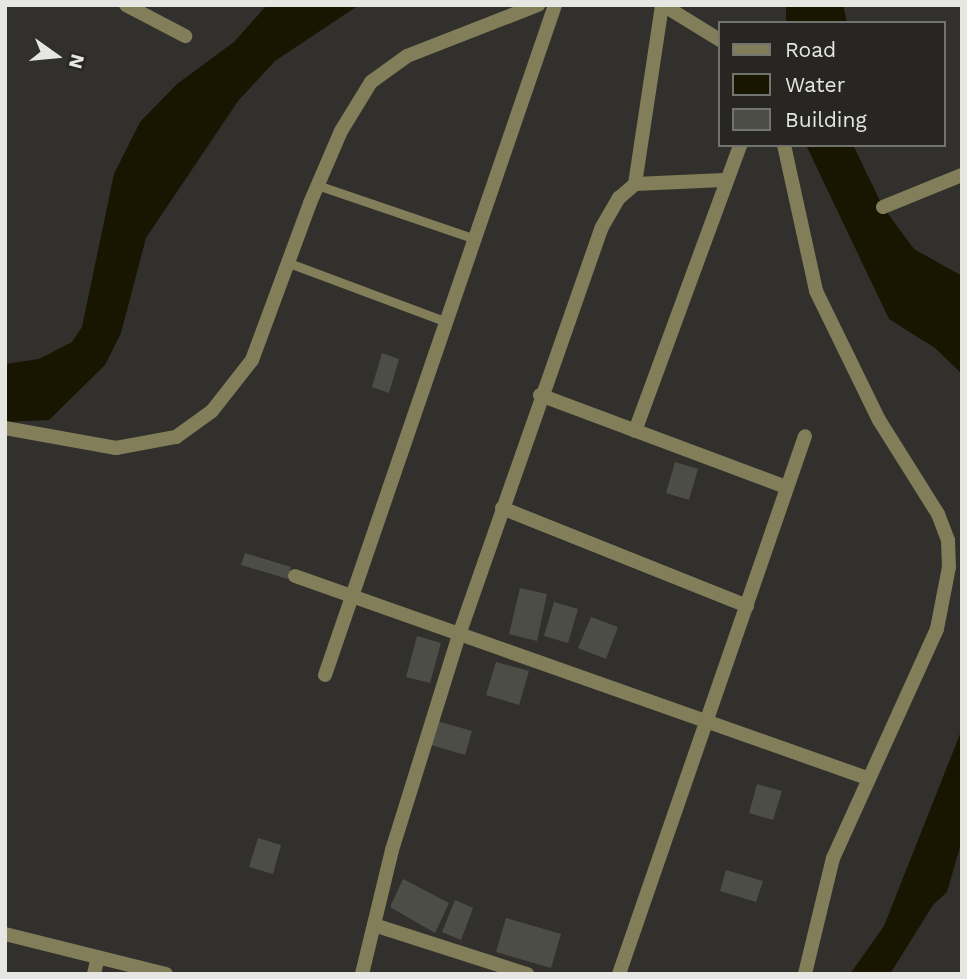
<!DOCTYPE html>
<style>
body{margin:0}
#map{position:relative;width:967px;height:979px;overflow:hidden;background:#31302c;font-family:"Work Sans",sans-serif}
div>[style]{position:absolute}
.water>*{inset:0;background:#181500}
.building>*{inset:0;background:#4d4d48}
.lane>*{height:9px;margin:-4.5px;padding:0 4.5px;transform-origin:4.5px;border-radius:4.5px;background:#817e59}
.street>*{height:14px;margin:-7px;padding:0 7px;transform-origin:7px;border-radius:7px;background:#817e59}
span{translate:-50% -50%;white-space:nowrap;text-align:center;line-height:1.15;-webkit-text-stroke:5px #272622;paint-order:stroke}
.frame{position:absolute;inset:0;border:7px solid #e6e6e3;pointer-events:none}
.legend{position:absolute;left:718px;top:21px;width:228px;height:126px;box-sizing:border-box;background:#272622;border:2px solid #73736f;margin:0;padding:9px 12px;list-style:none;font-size:21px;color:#e6e6e3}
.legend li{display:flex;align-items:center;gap:14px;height:35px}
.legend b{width:35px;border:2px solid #73736f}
.north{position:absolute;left:21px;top:21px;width:70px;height:70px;-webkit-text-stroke:5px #272622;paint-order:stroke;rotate:105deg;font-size:19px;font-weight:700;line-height:28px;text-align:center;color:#e6e6e3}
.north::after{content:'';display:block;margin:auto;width:24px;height:32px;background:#e6e6e3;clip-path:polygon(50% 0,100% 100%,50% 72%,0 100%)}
</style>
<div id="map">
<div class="water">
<div style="clip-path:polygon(267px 5px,359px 5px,275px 61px,238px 101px,146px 238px,121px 333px,105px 365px,49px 420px,5px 422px,5px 364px,39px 359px,72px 342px,82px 327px,114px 174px,140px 122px,177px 84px,234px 42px)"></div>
<div style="clip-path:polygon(786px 5px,843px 5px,847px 23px,786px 23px)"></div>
<div style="clip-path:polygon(806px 145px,853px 145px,883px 207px,914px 249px,962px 276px,962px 374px,935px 348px,889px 319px)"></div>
<div style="clip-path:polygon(962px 729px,962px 840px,947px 892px,933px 905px,890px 974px,850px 974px,884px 926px)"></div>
</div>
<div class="building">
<div style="clip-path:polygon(382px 353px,399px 359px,389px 393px,372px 387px)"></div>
<div style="clip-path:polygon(675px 462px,698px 469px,689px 500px,666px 493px)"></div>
<div style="clip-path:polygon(245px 553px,291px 567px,288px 579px,241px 565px)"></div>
<div style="clip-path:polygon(520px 588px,547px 594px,537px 641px,509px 634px)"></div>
<div style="clip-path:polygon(554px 602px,578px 609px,568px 643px,544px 636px)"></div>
<div style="clip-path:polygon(591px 617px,618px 627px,606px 659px,578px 648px)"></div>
<div style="clip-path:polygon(417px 636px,441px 643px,430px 683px,406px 677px)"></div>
<div style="clip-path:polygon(496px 662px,529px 671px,519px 705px,486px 695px)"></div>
<div style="clip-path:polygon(437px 721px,472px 731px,465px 755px,431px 745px)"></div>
<div style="clip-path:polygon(757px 784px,782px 791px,773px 820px,749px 813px)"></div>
<div style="clip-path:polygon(258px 838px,281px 845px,273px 874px,249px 867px)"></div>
<div style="clip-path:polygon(726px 870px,763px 881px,756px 902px,720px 891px)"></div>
<div style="clip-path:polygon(403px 879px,449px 903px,435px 933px,390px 907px)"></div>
<div style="clip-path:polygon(455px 900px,473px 908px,461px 940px,442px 932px)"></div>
<div style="clip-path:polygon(506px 918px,561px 934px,551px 968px,496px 952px)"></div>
</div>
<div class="lane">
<div style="left:317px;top:185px;width:165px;rotate:18.8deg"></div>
<div style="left:289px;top:263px;width:165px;rotate:20.5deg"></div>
</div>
<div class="street">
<div style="left:126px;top:5px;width:67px;rotate:27.7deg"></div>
<div style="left:663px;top:5px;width:67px;rotate:31.6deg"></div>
<div style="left:784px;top:145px;width:149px;rotate:77.6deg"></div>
<div style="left:816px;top:291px;width:144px;rotate:64deg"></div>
<div style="left:879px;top:420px;width:111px;rotate:57.9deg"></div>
<div style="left:938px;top:514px;width:28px;rotate:69deg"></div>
<div style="left:948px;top:540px;width:27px;rotate:88deg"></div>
<div style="left:949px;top:567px;width:63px;rotate:101deg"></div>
<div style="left:937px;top:629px;width:252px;rotate:114.4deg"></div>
<div style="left:833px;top:858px;width:119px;rotate:103.6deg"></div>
<div style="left:635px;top:184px;width:181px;rotate:-81.4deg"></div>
<div style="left:883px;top:207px;width:85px;rotate:-22.1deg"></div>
<div style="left:540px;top:395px;width:263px;rotate:20.5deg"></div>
<div style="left:5px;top:428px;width:113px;rotate:10.2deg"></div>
<div style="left:116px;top:448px;width:61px;rotate:-10.4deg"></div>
<div style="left:176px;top:437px;width:44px;rotate:-35.8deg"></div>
<div style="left:212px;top:411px;width:65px;rotate:-51.9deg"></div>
<div style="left:252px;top:360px;width:167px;rotate:-69.7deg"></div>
<div style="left:310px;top:203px;width:78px;rotate:-66.7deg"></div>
<div style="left:341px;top:131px;width:57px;rotate:-58.5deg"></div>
<div style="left:371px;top:82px;width:44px;rotate:-35.8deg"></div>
<div style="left:407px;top:56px;width:141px;rotate:-21.3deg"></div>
<div style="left:635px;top:431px;width:305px;rotate:-69.8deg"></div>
<div style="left:502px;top:508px;width:264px;rotate:21.8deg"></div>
<div style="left:295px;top:576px;width:607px;rotate:19.45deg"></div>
<div style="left:325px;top:675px;width:708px;rotate:-71.05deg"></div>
<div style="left:374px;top:925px;width:161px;rotate:17.8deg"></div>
<div style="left:5px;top:934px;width:166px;rotate:14deg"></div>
<div style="left:94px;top:974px;width:17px;rotate:-77deg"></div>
<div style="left:362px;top:974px;width:128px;rotate:-76.4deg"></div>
<div style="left:392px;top:850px;width:228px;rotate:-72.7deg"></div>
<div style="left:460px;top:632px;width:429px;rotate:-70.7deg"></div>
<div style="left:602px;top:227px;width:34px;rotate:-60deg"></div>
<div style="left:619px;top:198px;width:21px;rotate:-41deg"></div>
<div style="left:635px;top:184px;width:89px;rotate:-2.6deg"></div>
<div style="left:619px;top:974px;width:569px;rotate:-70.93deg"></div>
</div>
<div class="frame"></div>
<ul class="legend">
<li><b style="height:9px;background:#817e59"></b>Road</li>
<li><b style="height:19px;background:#181500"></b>Water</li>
<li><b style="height:19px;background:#4d4d48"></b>Building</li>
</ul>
<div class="north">N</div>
</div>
